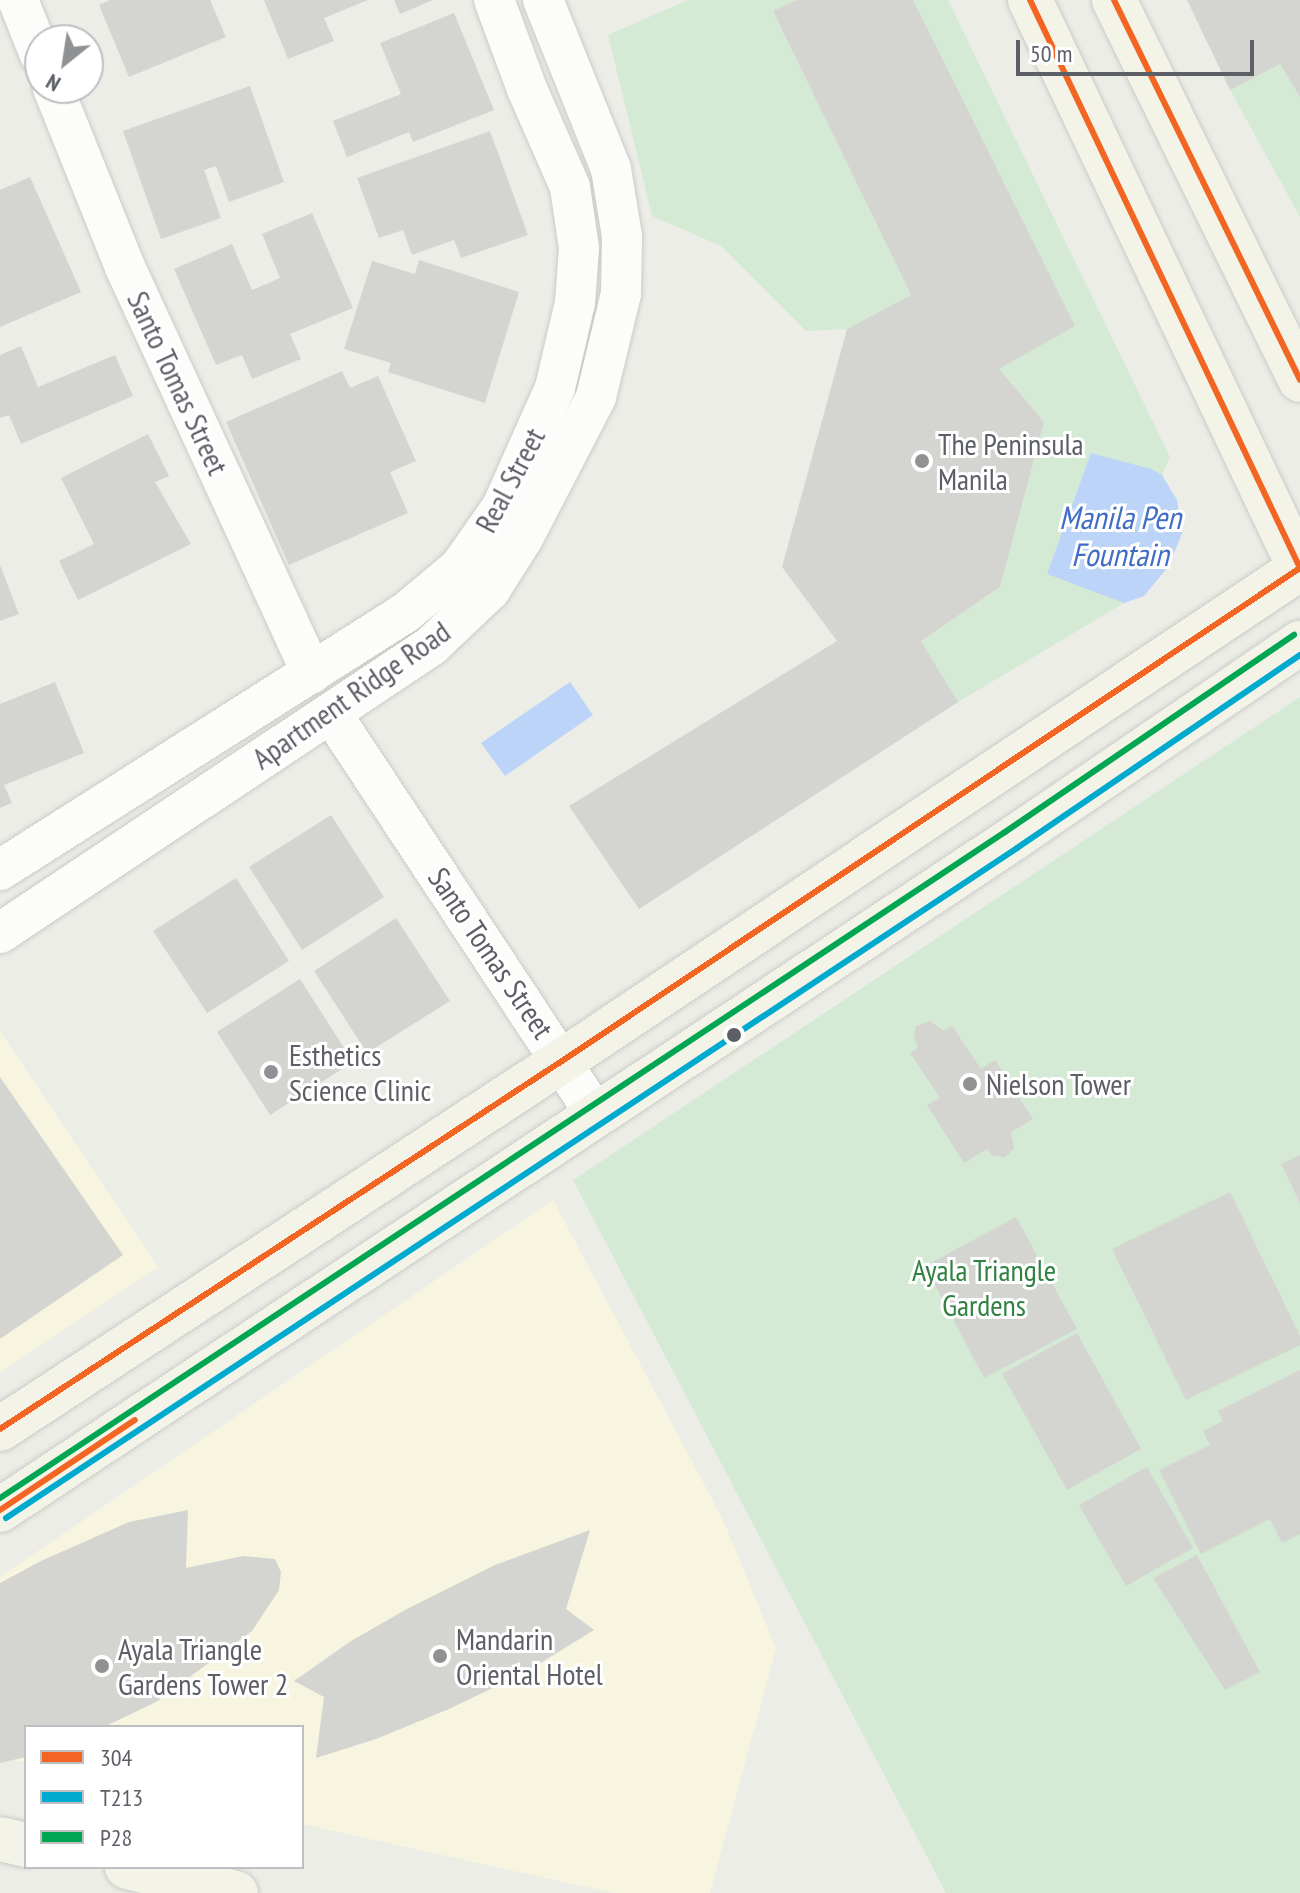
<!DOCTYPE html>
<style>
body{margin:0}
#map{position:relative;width:1300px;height:1893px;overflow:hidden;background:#edede7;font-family:"PT Sans Narrow",sans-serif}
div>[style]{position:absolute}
.commercial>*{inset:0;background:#f7f5e0}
.green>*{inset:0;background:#d4ead5}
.water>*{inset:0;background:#bbd4f8}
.building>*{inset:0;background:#d4d4d1}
.roads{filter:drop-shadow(0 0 2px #cacbc9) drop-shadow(0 0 2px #cacbc9)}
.minor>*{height:40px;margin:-20px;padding:0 20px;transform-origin:20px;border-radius:20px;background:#fcfcfb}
.major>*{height:44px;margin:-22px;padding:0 22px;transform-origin:22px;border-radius:22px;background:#f3f3e8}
.bus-1>*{height:6px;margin:-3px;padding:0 3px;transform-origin:3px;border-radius:3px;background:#f26522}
.bus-2>*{height:6px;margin:-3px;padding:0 3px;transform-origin:3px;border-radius:3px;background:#00a9ce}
.bus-3>*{height:6px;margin:-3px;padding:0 3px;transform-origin:3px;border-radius:3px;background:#00a651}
.dots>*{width:22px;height:22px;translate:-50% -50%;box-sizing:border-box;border:4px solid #fff;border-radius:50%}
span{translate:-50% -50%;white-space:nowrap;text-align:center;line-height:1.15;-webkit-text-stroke:6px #fff;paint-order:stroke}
.street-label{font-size:30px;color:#5c5f66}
.poi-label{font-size:30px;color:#5c5f66}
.left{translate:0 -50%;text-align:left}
.park-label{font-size:30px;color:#308142}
.water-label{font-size:32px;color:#426dc7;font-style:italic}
.legend{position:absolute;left:24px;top:1725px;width:280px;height:144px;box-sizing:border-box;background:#fff;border:2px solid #bebfc2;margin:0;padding:10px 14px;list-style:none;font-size:24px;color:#5c5f66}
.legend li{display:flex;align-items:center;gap:16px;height:40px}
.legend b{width:40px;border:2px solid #bebfc2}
.north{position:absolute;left:24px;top:24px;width:80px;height:80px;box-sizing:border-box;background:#fff;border:2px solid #bebfc2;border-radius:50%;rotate:210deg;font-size:22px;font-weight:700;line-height:32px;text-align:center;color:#5c5f66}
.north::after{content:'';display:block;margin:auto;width:28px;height:36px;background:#8f9193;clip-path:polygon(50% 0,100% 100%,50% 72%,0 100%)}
.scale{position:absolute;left:1016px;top:40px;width:238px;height:36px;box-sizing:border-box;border:4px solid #5c5f66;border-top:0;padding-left:10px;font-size:24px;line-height:28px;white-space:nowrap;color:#5c5f66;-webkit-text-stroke:6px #fff;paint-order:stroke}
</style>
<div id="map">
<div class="commercial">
<div style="clip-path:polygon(0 1031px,158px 1267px,0 1372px)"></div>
<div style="clip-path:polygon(553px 1200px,722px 1518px,776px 1648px,710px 1893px,614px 1893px,302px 1824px,302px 1727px,26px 1727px,26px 1763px,0 1757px,0 1577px)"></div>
</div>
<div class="green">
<div style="clip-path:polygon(688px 0,797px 0,773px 11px,911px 295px,847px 329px,806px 331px,721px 246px,652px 216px,608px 35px)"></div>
<div style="clip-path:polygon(913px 0,948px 0,1170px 457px,1162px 475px,1091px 454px,1047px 574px,1124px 603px,958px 702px,921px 641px,1000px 587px,1044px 422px,999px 369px,1074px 326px)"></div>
<div style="clip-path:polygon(1280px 64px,1300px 97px,1300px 217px,1230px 90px)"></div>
<div style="clip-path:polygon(1300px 697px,1300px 1893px,946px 1893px,573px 1180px)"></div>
</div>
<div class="water">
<div style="clip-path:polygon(1091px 453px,1151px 469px,1162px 475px,1177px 500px,1182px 534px,1168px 567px,1144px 596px,1124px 603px,1047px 574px)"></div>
<div style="clip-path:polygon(570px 682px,593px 715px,505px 776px,481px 743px)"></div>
</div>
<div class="building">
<div style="clip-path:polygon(110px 0,210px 0,226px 37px,129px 77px,99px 5px)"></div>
<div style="clip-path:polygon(264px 0,368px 0,324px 18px,334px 41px,288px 59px)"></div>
<div style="clip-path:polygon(394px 0,433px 0,400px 14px)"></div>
<div style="clip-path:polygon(797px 0,913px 0,1075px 326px,999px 369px,1044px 422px,1000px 587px,921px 641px,958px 702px,639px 909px,569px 806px,837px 641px,782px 567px,847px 329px,911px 295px,773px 11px)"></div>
<div style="clip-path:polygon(1187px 0,1300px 0,1300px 97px,1280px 64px,1230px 90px)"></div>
<div style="clip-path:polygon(454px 13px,494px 110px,413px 142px,409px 132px,347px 157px,333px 121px,401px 94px,380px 43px)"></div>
<div style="clip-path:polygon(250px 86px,284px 182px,229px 202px,216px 166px,204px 170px,221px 218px,161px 239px,123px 131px)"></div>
<div style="clip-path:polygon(490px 131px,528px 235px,461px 258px,454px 240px,412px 255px,403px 230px,379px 238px,357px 178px)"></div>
<div style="clip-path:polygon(30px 177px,81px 292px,0 327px,0 190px)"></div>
<div style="clip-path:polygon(312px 213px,353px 308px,290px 334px,301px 359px,252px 379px,242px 355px,216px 365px,174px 269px,232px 244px,252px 290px,280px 278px,262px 234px)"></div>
<div style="clip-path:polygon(419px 260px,519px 292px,485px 403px,388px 372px,391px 363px,344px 349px,372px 261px,415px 274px)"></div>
<div style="clip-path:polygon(21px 346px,38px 387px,115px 355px,133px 396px,21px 444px,9px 415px,0 418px,0 355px)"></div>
<div style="clip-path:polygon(342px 371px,350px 388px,378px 376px,416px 461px,390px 472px,408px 513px,289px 565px,226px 422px)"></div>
<div style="clip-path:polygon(148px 434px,169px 476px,155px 482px,191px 544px,78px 600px,59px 561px,94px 544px,61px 478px)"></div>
<div style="clip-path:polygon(0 565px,19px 614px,0 621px)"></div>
<div style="clip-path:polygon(55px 682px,84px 753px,4px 785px,12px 803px,0 808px,0 704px)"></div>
<div style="clip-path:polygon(331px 815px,384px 897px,302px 950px,249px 867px)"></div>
<div style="clip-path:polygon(236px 878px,289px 961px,207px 1013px,153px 931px)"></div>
<div style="clip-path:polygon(396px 918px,450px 1001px,367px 1053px,314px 971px)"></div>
<div style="clip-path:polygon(300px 979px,353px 1062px,270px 1115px,217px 1032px)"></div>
<div style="clip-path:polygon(930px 1021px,944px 1031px,952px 1026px,981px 1069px,995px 1060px,1033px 1119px,1011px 1132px,1014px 1149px,1005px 1157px,993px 1156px,987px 1149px,964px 1163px,927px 1105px,940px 1098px,910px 1053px,918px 1048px,914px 1036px,916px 1026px)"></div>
<div style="clip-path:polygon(0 1077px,123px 1255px,0 1339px)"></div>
<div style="clip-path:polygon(1300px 1155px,1300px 1203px,1281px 1164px)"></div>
<div style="clip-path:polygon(1230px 1192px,1300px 1336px,1300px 1345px,1186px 1400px,1112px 1249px)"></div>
<div style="clip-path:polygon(1016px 1217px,1077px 1329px,984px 1378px,925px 1266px)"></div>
<div style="clip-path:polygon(1077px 1333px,1141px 1449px,1067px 1490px,1002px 1374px)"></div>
<div style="clip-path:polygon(1300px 1370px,1300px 1534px,1282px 1543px,1270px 1519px,1201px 1554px,1159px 1470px,1210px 1445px,1203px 1431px,1223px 1421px,1218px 1411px)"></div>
<div style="clip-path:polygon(1147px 1467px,1193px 1548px,1126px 1586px,1079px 1505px)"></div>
<div style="clip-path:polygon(188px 1510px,186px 1568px,243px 1556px,275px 1559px,281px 1572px,279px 1590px,252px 1631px,156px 1702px,104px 1727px,26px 1727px,26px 1757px,0 1763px,0 1583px,41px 1561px,129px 1522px)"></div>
<div style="clip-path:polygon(590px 1530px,566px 1609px,594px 1630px,526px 1672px,449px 1709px,376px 1739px,316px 1758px,324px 1697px,294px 1681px,351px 1641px,405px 1610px,495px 1565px)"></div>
<div style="clip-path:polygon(1197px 1555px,1260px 1672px,1225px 1690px,1153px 1578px)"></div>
</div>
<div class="roads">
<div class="minor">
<div style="left:18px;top:0;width:59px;rotate:68.2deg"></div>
<div style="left:53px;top:88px;width:193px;rotate:68.1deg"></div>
<div style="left:125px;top:267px;width:447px;rotate:65.3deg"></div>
<div style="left:331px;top:713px;width:480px;rotate:56.6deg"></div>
<div style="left:0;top:870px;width:478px;rotate:-32.4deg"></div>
<div style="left:404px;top:614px;width:73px;rotate:-40deg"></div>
<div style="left:460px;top:567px;width:73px;rotate:-55deg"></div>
<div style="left:502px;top:507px;width:130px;rotate:-66deg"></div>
<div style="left:555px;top:388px;width:87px;rotate:-76.8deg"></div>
<div style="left:575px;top:303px;width:55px;rotate:-85.8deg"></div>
<div style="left:579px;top:248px;width:62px;rotate:-98.4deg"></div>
<div style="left:570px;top:187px;width:107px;rotate:-113.7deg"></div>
<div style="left:527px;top:89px;width:95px;rotate:-110.3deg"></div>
<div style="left:0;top:933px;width:518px;rotate:-33.66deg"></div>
<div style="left:431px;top:646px;width:81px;rotate:-43.5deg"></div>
<div style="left:490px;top:590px;width:62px;rotate:-57.6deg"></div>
<div style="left:523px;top:538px;width:159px;rotate:-62.6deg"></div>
<div style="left:596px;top:397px;width:106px;rotate:-76.4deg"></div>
<div style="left:621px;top:294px;width:58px;rotate:-89deg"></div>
<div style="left:622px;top:236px;width:68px;rotate:-99.3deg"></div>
<div style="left:611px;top:169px;width:182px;rotate:-111.9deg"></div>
</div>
<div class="major">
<div style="left:1030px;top:0;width:630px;rotate:64.61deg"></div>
<div style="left:1114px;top:0;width:423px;rotate:63.9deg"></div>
<div style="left:0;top:1429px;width:672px;rotate:-33.22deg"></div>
<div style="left:562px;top:1061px;width:888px;rotate:-33.74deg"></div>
<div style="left:0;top:1510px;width:1213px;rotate:-33.53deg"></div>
<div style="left:1011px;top:840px;width:350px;rotate:-34.3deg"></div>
<div style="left:0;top:1839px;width:27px;rotate:13deg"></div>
<div style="left:127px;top:1867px;width:112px;rotate:13.4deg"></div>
</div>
</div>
<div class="bus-1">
<div style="left:1114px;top:0;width:423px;rotate:63.9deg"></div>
<div style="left:0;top:1429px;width:672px;rotate:-33.22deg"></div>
<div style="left:562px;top:1061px;width:888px;rotate:-33.74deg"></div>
<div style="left:1300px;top:568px;width:629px;rotate:-115.42deg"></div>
<div style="left:0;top:1510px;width:162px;rotate:-33.7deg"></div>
</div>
<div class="bus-2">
<div style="left:6px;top:1518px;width:1213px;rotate:-33.53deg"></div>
<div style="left:1017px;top:848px;width:343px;rotate:-34.3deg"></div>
</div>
<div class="bus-3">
<div style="left:0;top:1498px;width:1206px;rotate:-33.53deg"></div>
<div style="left:1005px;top:832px;width:350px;rotate:-34.3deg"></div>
</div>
<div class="dots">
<div style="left:922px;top:461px;background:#8f9193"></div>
<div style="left:734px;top:1035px;background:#5c5f66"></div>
<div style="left:271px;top:1072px;background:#8f9193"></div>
<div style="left:970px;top:1084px;background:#8f9193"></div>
<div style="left:440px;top:1656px;background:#8f9193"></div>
<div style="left:102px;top:1666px;background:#8f9193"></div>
</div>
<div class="street-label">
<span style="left:178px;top:383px;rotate:65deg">Santo Tomas Street</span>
<span style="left:510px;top:480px;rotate:-62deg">Real Street</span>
<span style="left:351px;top:695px;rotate:-35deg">Apartment Ridge Road</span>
<span style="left:491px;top:953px;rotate:56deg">Santo Tomas Street</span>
</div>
<div class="poi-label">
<span class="left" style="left:938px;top:461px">The Peninsula<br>Manila</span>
<span class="left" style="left:289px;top:1072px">Esthetics<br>Science Clinic</span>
<span class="left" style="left:986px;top:1084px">Nielson Tower</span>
<span class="left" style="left:456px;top:1656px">Mandarin<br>Oriental Hotel</span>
<span class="left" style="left:118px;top:1666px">Ayala Triangle<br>Gardens Tower 2</span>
</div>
<div class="park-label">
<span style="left:984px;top:1287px">Ayala Triangle<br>Gardens</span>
</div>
<div class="water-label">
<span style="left:1120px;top:536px">Manila Pen<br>Fountain</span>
</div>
<ul class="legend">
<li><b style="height:10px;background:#f26522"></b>304</li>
<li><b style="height:10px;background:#00a9ce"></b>T213</li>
<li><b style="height:10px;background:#00a651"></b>P28</li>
</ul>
<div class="north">N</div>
<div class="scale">50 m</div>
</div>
